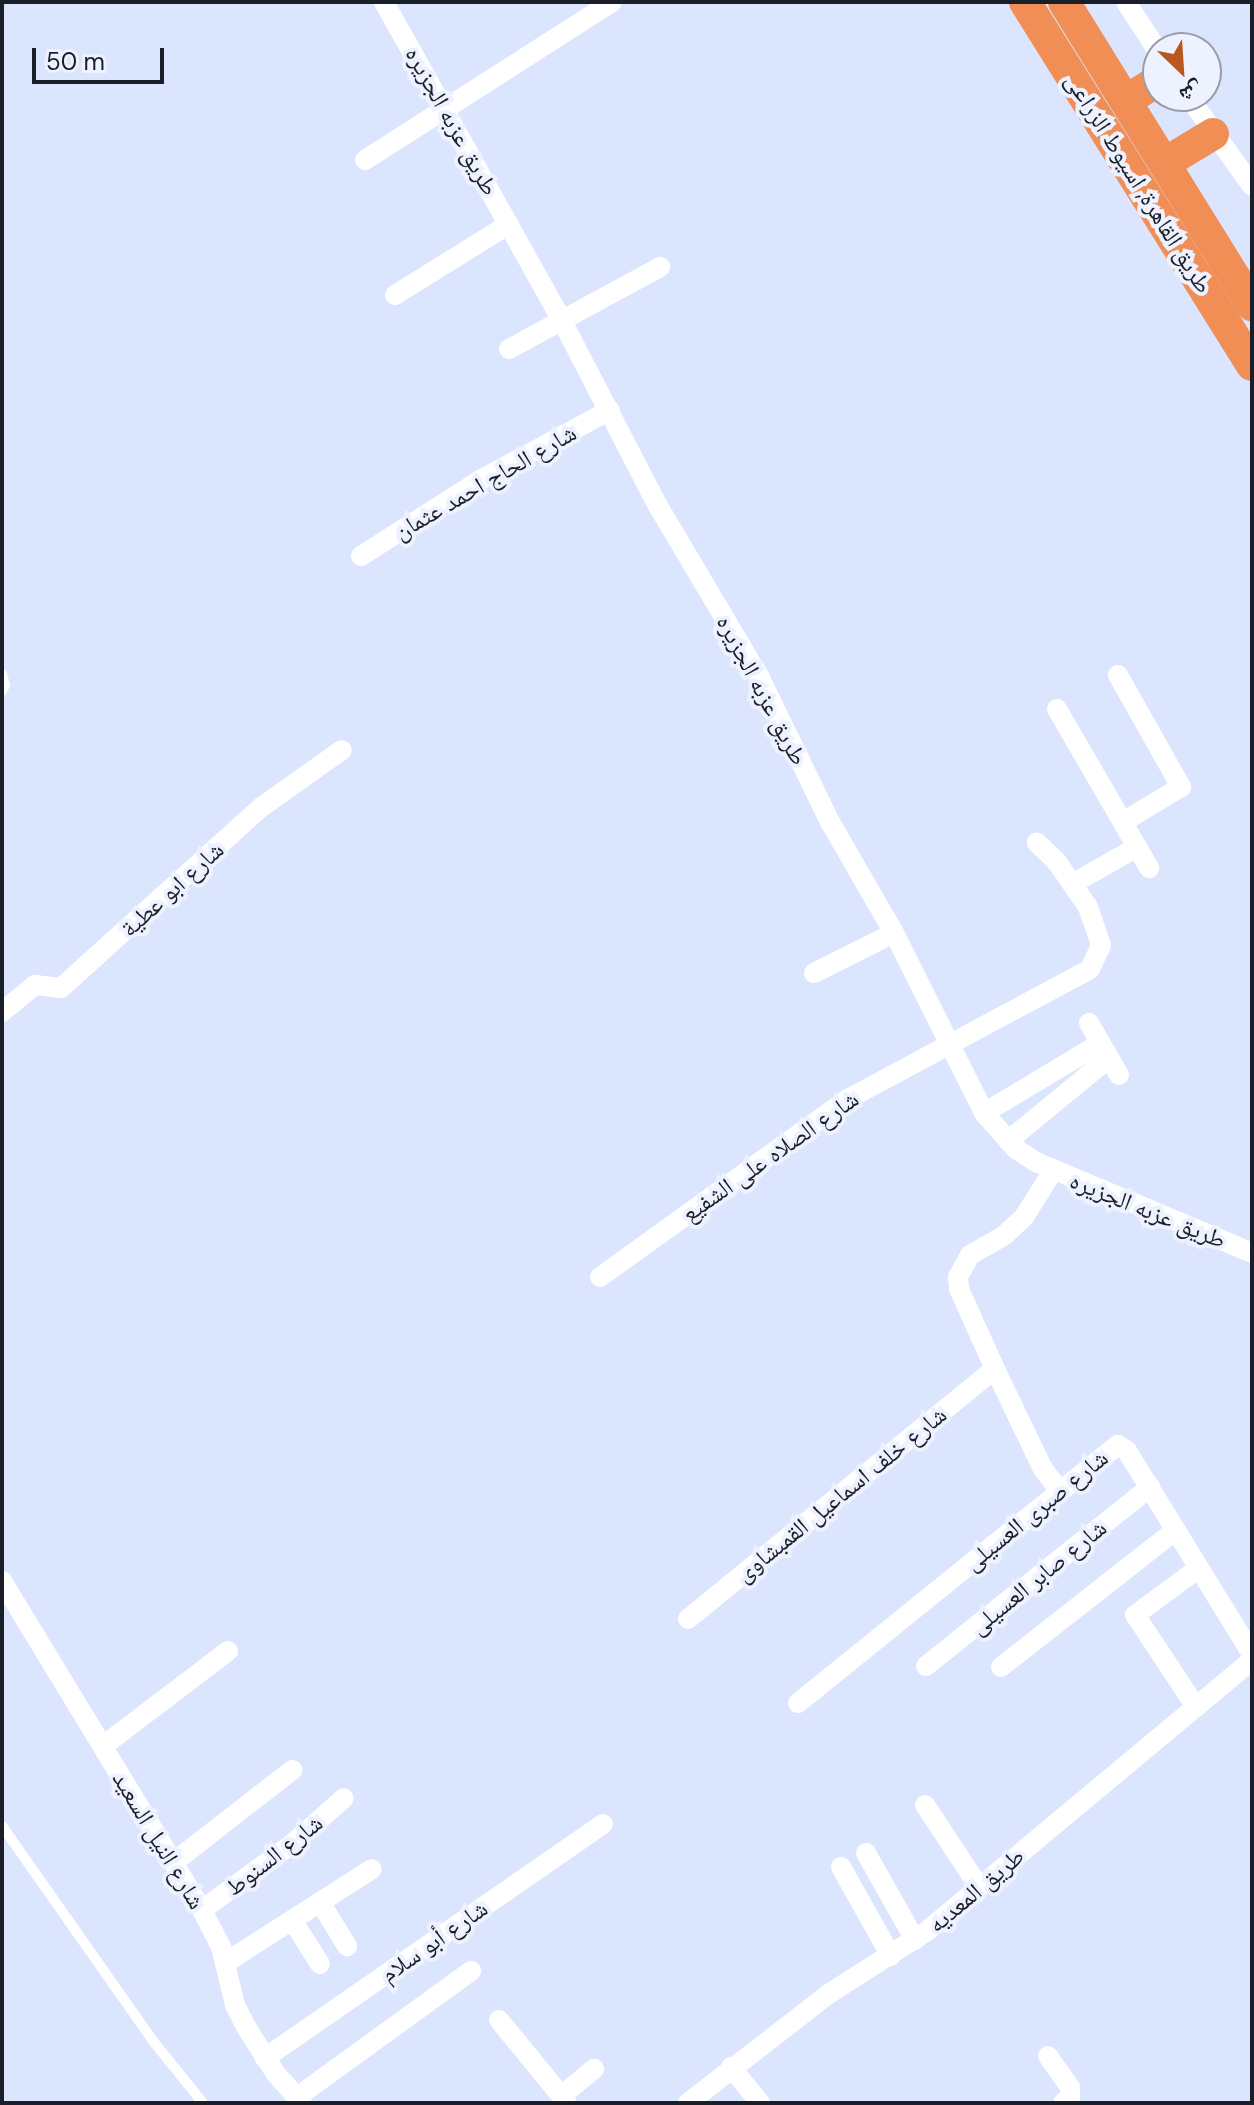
<!DOCTYPE html>
<meta charset="utf-8">
<style>
body{margin:0}
#map{position:relative;width:1254px;height:2105px;overflow:hidden;background:#dbe5fd;font-family:"DM Sans","Noto Naskh Arabic",sans-serif}
div>[style]{position:absolute}
.service>*{height:10px;margin:-5px;padding:0 5px;transform-origin:5px;border-radius:5px;background:#fff}
.minor>*{height:20px;margin:-10px;padding:0 10px;transform-origin:10px;border-radius:10px;background:#fff}
.trunk>*{height:32px;margin:-16px;padding:0 16px;transform-origin:16px;border-radius:16px;background:#f08e56}
span{translate:-50% -50%;white-space:nowrap;text-align:center;line-height:1.15;-webkit-text-stroke:8px #edf2fe;paint-order:stroke}
.street-label{font-size:24px;color:#1a1e29}
.frame{position:absolute;inset:0;border:4px solid #1a1e29;pointer-events:none}
.north{position:absolute;left:1142px;top:32px;width:80px;height:80px;box-sizing:border-box;background:#edf2fe;border:2px solid #999da9;border-radius:50%;rotate:155deg;font-size:22px;font-weight:700;line-height:32px;text-align:center;color:#1a1e29}
.north::after{content:'';display:block;margin:auto;width:28px;height:36px;background:#ba571e;clip-path:polygon(50% 0,100% 100%,50% 72%,0 100%)}
.scale{position:absolute;left:32px;top:48px;width:132px;height:36px;box-sizing:border-box;border:4px solid #1a1e29;border-top:0;padding-left:10px;font-size:24px;line-height:28px;white-space:nowrap;color:#1a1e29;-webkit-text-stroke:6px #edf2fe;paint-order:stroke}
</style>
<div id="map">
<div class="service">
<div style="left:2px;top:674px;width:11px;rotate:75deg"></div>
<div style="left:5px;top:685px;width:7px;rotate:117deg"></div>
<div style="left:2px;top:1826px;width:263px;rotate:54.9deg"></div>
<div style="left:153px;top:2041px;width:80px;rotate:51.1deg"></div>
</div>
<div class="minor">
<div style="left:384px;top:2px;width:363px;rotate:60.8deg"></div>
<div style="left:561px;top:319px;width:211px;rotate:62.6deg"></div>
<div style="left:658px;top:506px;width:200px;rotate:59.3deg"></div>
<div style="left:760px;top:678px;width:160px;rotate:64.1deg"></div>
<div style="left:830px;top:822px;width:128px;rotate:60deg"></div>
<div style="left:894px;top:933px;width:201px;rotate:63.4deg"></div>
<div style="left:984px;top:1113px;width:48px;rotate:48.4deg"></div>
<div style="left:1016px;top:1149px;width:24px;rotate:33deg"></div>
<div style="left:1036px;top:1162px;width:234px;rotate:22.8deg"></div>
<div style="left:1126px;top:2px;width:59px;rotate:56.9deg"></div>
<div style="left:1188px;top:96px;width:110px;rotate:54.6deg"></div>
<div style="left:365px;top:160px;width:293px;rotate:-32.6deg"></div>
<div style="left:395px;top:295px;width:134px;rotate:-31.9deg"></div>
<div style="left:509px;top:349px;width:172px;rotate:-28.5deg"></div>
<div style="left:361px;top:556px;width:143px;rotate:-32.5deg"></div>
<div style="left:482px;top:479px;width:145px;rotate:-28.3deg"></div>
<div style="left:1118px;top:675px;width:129px;rotate:60.6deg"></div>
<div style="left:1181px;top:787px;width:68px;rotate:148.9deg"></div>
<div style="left:1057px;top:709px;width:184px;rotate:59.9deg"></div>
<div style="left:1074px;top:883px;width:73px;rotate:-29.7deg"></div>
<div style="left:814px;top:973px;width:89px;rotate:-26.6deg"></div>
<div style="left:2px;top:1012px;width:43px;rotate:-39.3deg"></div>
<div style="left:35px;top:985px;width:26px;rotate:7deg"></div>
<div style="left:61px;top:988px;width:268px;rotate:-42.1deg"></div>
<div style="left:260px;top:808px;width:100px;rotate:-35.3deg"></div>
<div style="left:1089px;top:1023px;width:60px;rotate:60deg"></div>
<div style="left:984px;top:1113px;width:136px;rotate:-30.9deg"></div>
<div style="left:1008px;top:1141px;width:131px;rotate:-39.4deg"></div>
<div style="left:1053px;top:1171px;width:54px;rotate:122.2deg"></div>
<div style="left:1024px;top:1217px;width:26px;rotate:137deg"></div>
<div style="left:1005px;top:1235px;width:40px;rotate:150.3deg"></div>
<div style="left:970px;top:1255px;width:25px;rotate:119deg"></div>
<div style="left:958px;top:1277px;width:12px;rotate:85deg"></div>
<div style="left:959px;top:1289px;width:88px;rotate:65.8deg"></div>
<div style="left:995px;top:1369px;width:111px;rotate:64.4deg"></div>
<div style="left:1043px;top:1469px;width:28px;rotate:52deg"></div>
<div style="left:600px;top:1277px;width:303px;rotate:-35.7deg"></div>
<div style="left:846px;top:1100px;width:277px;rotate:-28.2deg"></div>
<div style="left:1090px;top:969px;width:26px;rotate:-65deg"></div>
<div style="left:1101px;top:945px;width:40px;rotate:-108.9deg"></div>
<div style="left:1088px;top:907px;width:55px;rotate:-124.6deg"></div>
<div style="left:1057px;top:862px;width:28px;rotate:-136deg"></div>
<div style="left:2px;top:1581px;width:385px;rotate:58.7deg"></div>
<div style="left:202px;top:1910px;width:42px;rotate:62.8deg"></div>
<div style="left:221px;top:1947px;width:60px;rotate:76.4deg"></div>
<div style="left:235px;top:2005px;width:28px;rotate:63deg"></div>
<div style="left:248px;top:2030px;width:52px;rotate:57.5deg"></div>
<div style="left:276px;top:2074px;width:39px;rotate:48deg"></div>
<div style="left:688px;top:1619px;width:396px;rotate:-39.2deg"></div>
<div style="left:926px;top:1666px;width:287px;rotate:-38.6deg"></div>
<div style="left:1001px;top:1667px;width:222px;rotate:-38.1deg"></div>
<div style="left:798px;top:1703px;width:411px;rotate:-38.9deg"></div>
<div style="left:1118px;top:1445px;width:11px;rotate:34deg"></div>
<div style="left:1127px;top:1451px;width:238px;rotate:58.4deg"></div>
<div style="left:1196px;top:1707px;width:110px;rotate:-123.5deg"></div>
<div style="left:1135px;top:1615px;width:79px;rotate:-36.3deg"></div>
<div style="left:103px;top:1746px;width:157px;rotate:-37.2deg"></div>
<div style="left:925px;top:1805px;width:98px;rotate:56.6deg"></div>
<div style="left:866px;top:1853px;width:100px;rotate:60.6deg"></div>
<div style="left:174px;top:1862px;width:150px;rotate:-37.9deg"></div>
<div style="left:841px;top:1867px;width:102px;rotate:60.7deg"></div>
<div style="left:320px;top:1902px;width:52px;rotate:58.5deg"></div>
<div style="left:202px;top:1910px;width:112px;rotate:-36.3deg"></div>
<div style="left:292px;top:1844px;width:69px;rotate:-41.5deg"></div>
<div style="left:292px;top:1920px;width:52px;rotate:57.5deg"></div>
<div style="left:225px;top:1963px;width:174px;rotate:-32.6deg"></div>
<div style="left:499px;top:2020px;width:107px;rotate:50.7deg"></div>
<div style="left:1048px;top:2056px;width:38px;rotate:55deg"></div>
<div style="left:1070px;top:2087px;width:10px;rotate:90deg"></div>
<div style="left:1070px;top:2097px;width:9px;rotate:139deg"></div>
<div style="left:265px;top:2058px;width:411px;rotate:-34.7deg"></div>
<div style="left:731px;top:2067px;width:46px;rotate:51.1deg"></div>
<div style="left:561px;top:2096px;width:43px;rotate:-39.3deg"></div>
<div style="left:297px;top:2097px;width:215px;rotate:-35.9deg"></div>
<div style="left:688px;top:2103px;width:176px;rotate:-37.8deg"></div>
<div style="left:827px;top:1995px;width:119px;rotate:-32.6deg"></div>
<div style="left:927px;top:1931px;width:423px;rotate:-39.8deg"></div>
</div>
<div class="trunk">
<div style="left:1025px;top:2px;width:428px;rotate:58deg"></div>
<div style="left:1064px;top:2px;width:357px;rotate:58.2deg"></div>
<div style="left:1127px;top:100px;width:36px;rotate:-32deg"></div>
<div style="left:1165px;top:163px;width:56px;rotate:-31.1deg"></div>
</div>
<div class="street-label">
<span style="left:452px;top:121px;rotate:61deg">طريق عزبه الجزيره</span>
<span style="left:1139px;top:183px;rotate:58deg">طريق القاهرة, اسيوط الزراعى</span>
<span style="left:485px;top:482px;rotate:-30deg">شارع الحاج احمد عثمان</span>
<span style="left:762px;top:690px;rotate:62deg">طريق عزبه الجزيره</span>
<span style="left:172px;top:889px;rotate:-42deg">شارع ابو عطية</span>
<span style="left:770px;top:1156px;rotate:-35deg">شارع الصلاه على الشفيع</span>
<span style="left:1148px;top:1210px;rotate:22deg">طريق عزبه الجزيره</span>
<span style="left:841px;top:1494px;rotate:-39deg">شارع خلف اسماعيل القمبشاوى</span>
<span style="left:1036px;top:1510px;rotate:-39deg">شارع صبرى العسيلى</span>
<span style="left:1038px;top:1577px;rotate:-39deg">شارع صابر العسيلى</span>
<span style="left:159px;top:1840px;rotate:59deg">شارع النيل السعيد</span>
<span style="left:274px;top:1855px;rotate:-38deg">شارع السنوط</span>
<span style="left:976px;top:1890px;rotate:-40deg">طريق المعديه</span>
<span style="left:434px;top:1941px;rotate:-35deg">شارع أبو سلام</span>
</div>
<div class="frame"></div>
<div class="north">ش</div>
<div class="scale">50 m</div>
</div>
